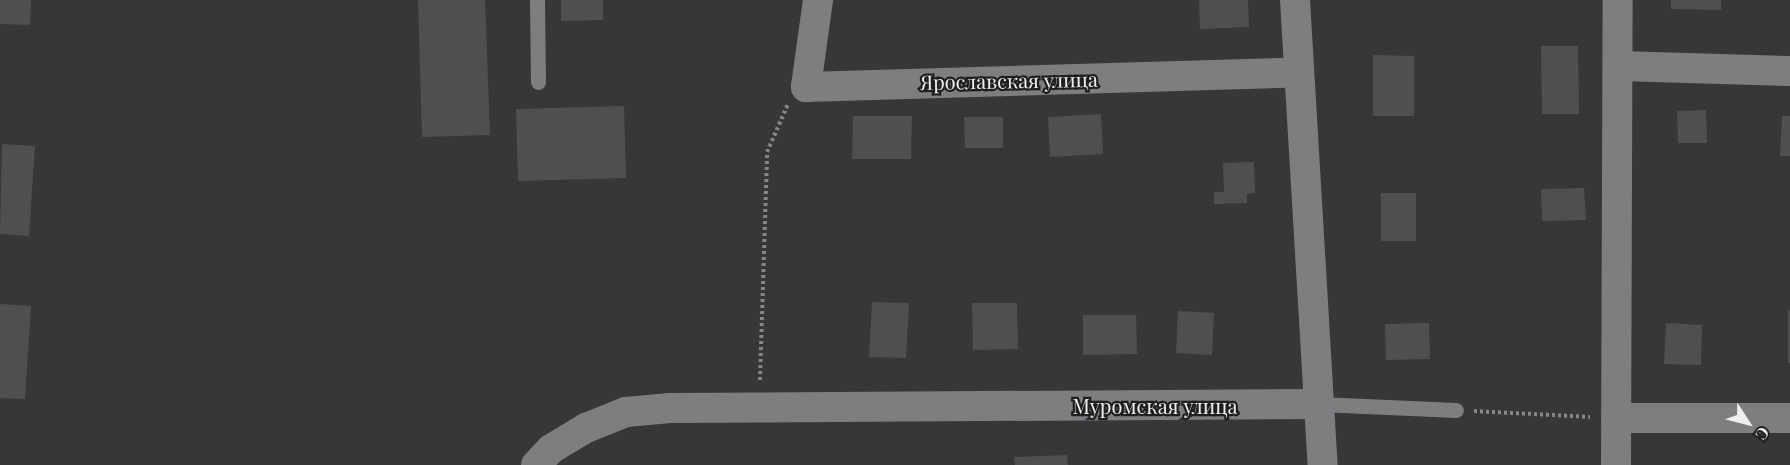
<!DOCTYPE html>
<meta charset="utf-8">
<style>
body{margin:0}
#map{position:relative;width:1790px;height:465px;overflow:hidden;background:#37373a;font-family:"Playfair Display",serif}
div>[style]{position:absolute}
.building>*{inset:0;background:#4f4e51}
.path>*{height:4px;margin-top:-2px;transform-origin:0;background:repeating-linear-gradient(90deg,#868689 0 3px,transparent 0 6px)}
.lane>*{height:15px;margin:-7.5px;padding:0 7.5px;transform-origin:7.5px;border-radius:7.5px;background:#7e7d80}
.street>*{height:30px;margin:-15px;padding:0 15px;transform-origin:15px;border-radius:15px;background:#7e7d80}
span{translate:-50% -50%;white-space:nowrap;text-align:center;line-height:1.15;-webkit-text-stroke:4.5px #1f1f20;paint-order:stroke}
.street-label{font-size:20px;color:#eeeef0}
.north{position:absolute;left:1718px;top:393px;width:60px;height:60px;-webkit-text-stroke:4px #1f1f20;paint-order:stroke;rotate:126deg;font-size:16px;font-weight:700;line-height:24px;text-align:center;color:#eeeef0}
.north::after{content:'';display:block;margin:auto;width:21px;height:27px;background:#eeeef0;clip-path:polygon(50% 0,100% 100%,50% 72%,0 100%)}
</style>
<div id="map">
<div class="building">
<div style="clip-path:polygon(0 0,31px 0,30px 25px,0 24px)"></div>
<div style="clip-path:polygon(418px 0,485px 0,490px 135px,422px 137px)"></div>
<div style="clip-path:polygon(561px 0,603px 0,603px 20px,561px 21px)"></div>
<div style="clip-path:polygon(1199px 0,1248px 0,1249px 27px,1200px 29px)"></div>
<div style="clip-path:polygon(1671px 0,1721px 0,1721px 10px,1671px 9px)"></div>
<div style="clip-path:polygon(1541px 46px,1578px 46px,1579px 114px,1542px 114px)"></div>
<div style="clip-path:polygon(1373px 55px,1414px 56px,1414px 116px,1373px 116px)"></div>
<div style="clip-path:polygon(624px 106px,626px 178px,518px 181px,516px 109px)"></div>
<div style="clip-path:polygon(1706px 110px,1707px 143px,1678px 143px,1677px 111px)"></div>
<div style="clip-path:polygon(1101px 114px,1103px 154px,1050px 157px,1048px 117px)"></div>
<div style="clip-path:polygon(853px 116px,912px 116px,911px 159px,852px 159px)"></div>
<div style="clip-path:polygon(1782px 116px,1790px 116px,1790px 156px,1780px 156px)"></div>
<div style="clip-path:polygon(964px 117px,1003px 117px,1003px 148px,965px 148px)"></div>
<div style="clip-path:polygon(2px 144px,35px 146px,29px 236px,0 234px)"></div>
<div style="clip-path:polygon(1254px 162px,1255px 193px,1247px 194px,1247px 203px,1214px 204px,1214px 192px,1224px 192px,1223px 163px)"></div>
<div style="clip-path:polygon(1584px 188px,1586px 220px,1542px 221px,1541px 189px)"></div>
<div style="clip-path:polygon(1381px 193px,1416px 193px,1416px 241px,1381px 241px)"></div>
<div style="clip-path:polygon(872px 302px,909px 303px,906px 358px,869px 357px)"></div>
<div style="clip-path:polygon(972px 303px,1017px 303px,1018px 349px,973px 350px)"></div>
<div style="clip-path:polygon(0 304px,31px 306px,25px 399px,0 398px)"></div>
<div style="clip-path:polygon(1788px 310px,1790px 310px,1790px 363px,1788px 363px)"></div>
<div style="clip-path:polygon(1178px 311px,1214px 313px,1212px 355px,1176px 353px)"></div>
<div style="clip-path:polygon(1083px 315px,1136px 315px,1137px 354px,1083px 355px)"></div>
<div style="clip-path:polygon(1429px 323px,1430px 359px,1386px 360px,1385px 324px)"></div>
<div style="clip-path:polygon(1666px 323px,1702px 325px,1701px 365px,1664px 364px)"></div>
<div style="clip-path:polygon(1067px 455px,1068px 465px,1015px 465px,1014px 457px)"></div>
</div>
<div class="path">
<div style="left:760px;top:380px;width:228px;rotate:-88.2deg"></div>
<div style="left:767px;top:152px;width:52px;rotate:-66.4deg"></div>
<div style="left:1474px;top:411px;width:116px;rotate:3deg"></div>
</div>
<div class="lane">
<div style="left:537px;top:0;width:82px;rotate:89.3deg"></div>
<div style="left:1319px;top:404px;width:137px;rotate:2.5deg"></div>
</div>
<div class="street">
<div style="left:818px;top:0;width:88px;rotate:97.9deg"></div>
<div style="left:806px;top:87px;width:493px;rotate:-1.7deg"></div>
<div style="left:1295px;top:0;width:466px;rotate:86.6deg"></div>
<div style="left:1619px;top:66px;width:171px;rotate:1.7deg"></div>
<div style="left:1616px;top:418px;width:174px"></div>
<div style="left:536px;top:465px;width:22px;rotate:-47deg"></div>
<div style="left:551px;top:449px;width:41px;rotate:-31deg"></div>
<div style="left:586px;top:428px;width:43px;rotate:-21.8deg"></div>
<div style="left:626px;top:412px;width:44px;rotate:-5.2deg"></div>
<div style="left:670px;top:408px;width:649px;rotate:-0.35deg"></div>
<div style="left:1616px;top:465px;width:465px;rotate:-89.8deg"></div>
</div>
<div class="street-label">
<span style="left:1009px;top:80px;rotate:-1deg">Ярославская улица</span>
<span style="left:1155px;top:405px">Муромская улица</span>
</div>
<div class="north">С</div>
</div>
